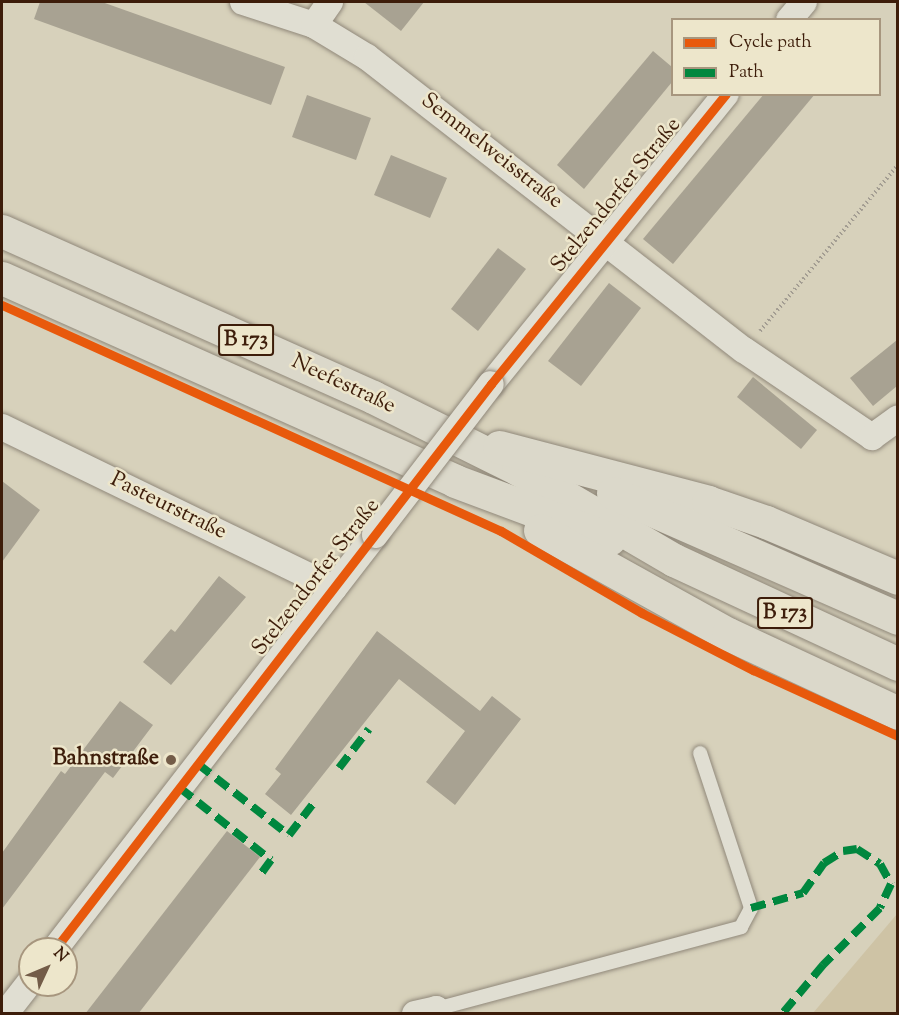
<!DOCTYPE html>
<meta charset="utf-8">
<style>
body{margin:0}
#map{position:relative;width:899px;height:1015px;overflow:hidden;background:#d7d1bb;font-family:"Sorts Mill Goudy",serif}
div>[style]{position:absolute}
.green>*{inset:0;background:#cec3a5}
.building>*{inset:0;background:#a8a292}
.path>*{height:4px;margin-top:-2px;transform-origin:0;background:repeating-linear-gradient(90deg,#a39d92 0 1.5px,transparent 0 4.5px)}
.roads{filter:drop-shadow(0 0 2px #90887a) drop-shadow(0 0 2px #90887a)}
.service>*{height:14px;margin:-7px;padding:0 7px;transform-origin:7px;border-radius:7px;background:#e0ded2}
.minor>*{height:26px;margin:-13px;padding:0 13px;transform-origin:13px;border-radius:13px;background:#e0ded2}
.trunk>*{height:33px;margin:-16.5px;padding:0 16.5px;transform-origin:16.5px;border-radius:16.5px;background:#dbd8ca}
.bridges{filter:drop-shadow(0 0 2px #90887a) drop-shadow(0 0 2px #90887a)}
.minor-bridge>*{height:26px;margin:-13px;padding:0 13px;transform-origin:13px;border-radius:13px;background:#e0ded2}
.quiet>*{height:8px;margin-top:-4px;transform-origin:0;background:repeating-linear-gradient(90deg,#00873e 0 15px,transparent 0 23px)}
.cycleway>*{height:9px;margin:-4.5px;padding:0 4.5px;transform-origin:4.5px;border-radius:4.5px;background:#e8590c}
.dots>*{width:16px;height:16px;translate:-50% -50%;box-sizing:border-box;border:3px solid #ede6cb;border-radius:50%}
span{translate:-50% -50%;white-space:nowrap;text-align:center;line-height:1.15;-webkit-text-stroke:5px #ede6cb;paint-order:stroke}
.shield-label span{padding:2px 4px;background:#ede6cb;border:2px solid;border-radius:4px;-webkit-text-stroke-width:0}
.shield-label{font-size:21px;color:#3d1d0a;font-weight:700}
.street-label{font-size:22px;color:#3d1d0a}
.poi-label{font-size:22px;color:#3d1d0a;font-weight:700}
.right{translate:-100% -50%;text-align:right}
.frame{position:absolute;inset:0;border:3px solid #3d1d0a;pointer-events:none}
.legend{position:absolute;left:671px;top:18px;width:210px;height:78px;box-sizing:border-box;background:#ede6cb;border:2px solid #a7967e;margin:0;padding:8px 10px;list-style:none;font-size:18px;color:#3d1d0a}
.legend li{display:flex;align-items:center;gap:12px;height:30px}
.legend b{width:30px;border:2px solid #a7967e}
.north{position:absolute;left:18px;top:937px;width:60px;height:60px;box-sizing:border-box;background:#ede6cb;border:2px solid #a7967e;border-radius:50%;rotate:46deg;font-size:16px;font-weight:700;line-height:24px;text-align:center;color:#3d1d0a}
.north::after{content:'';display:block;margin:auto;width:21px;height:27px;background:#735c48;clip-path:polygon(50% 0,100% 100%,50% 72%,0 100%)}
</style>
<div id="map">
<div class="green">
<div style="clip-path:polygon(897px 914px,897px 1013px,813px 1013px)"></div>
</div>
<div class="building">
<div style="clip-path:polygon(40px 2px,102px 2px,285px 67px,271px 105px,34px 19px)"></div>
<div style="clip-path:polygon(364px 2px,424px 2px,401px 31px)"></div>
<div style="clip-path:polygon(653px 51px,672px 67px,672px 82px,584px 189px,557px 165px)"></div>
<div style="clip-path:polygon(764px 94px,815px 94px,673px 264px,643px 239px)"></div>
<div style="clip-path:polygon(307px 95px,371px 118px,356px 160px,292px 137px)"></div>
<div style="clip-path:polygon(391px 155px,447px 178px,430px 218px,374px 195px)"></div>
<div style="clip-path:polygon(498px 248px,526px 269px,478px 331px,451px 309px)"></div>
<div style="clip-path:polygon(609px 283px,641px 308px,581px 386px,548px 361px)"></div>
<div style="clip-path:polygon(897px 340px,897px 386px,873px 406px,850px 378px)"></div>
<div style="clip-path:polygon(753px 377px,817px 430px,801px 449px,737px 397px)"></div>
<div style="clip-path:polygon(2px 481px,40px 510px,2px 562px)"></div>
<div style="clip-path:polygon(219px 576px,246px 597px,171px 685px,143px 662px,171px 629px,175px 632px)"></div>
<div style="clip-path:polygon(377px 631px,480px 711px,492px 696px,521px 719px,455px 805px,426px 782px,465px 731px,399px 679px,291px 815px,265px 794px,281px 774px,275px 769px)"></div>
<div style="clip-path:polygon(120px 701px,153px 725px,113px 778px,105px 772px,2px 909px,2px 853px,61px 771px,65px 774px)"></div>
<div style="clip-path:polygon(227px 831px,260px 857px,138px 1014px,85px 1014px)"></div>
</div>
<div class="path">
<div style="left:760px;top:331px;width:216px;rotate:-50.3deg"></div>
</div>
<div class="roads">
<div class="service">
<div style="left:436px;top:1009px;width:316px;rotate:-15deg"></div>
<div style="left:741px;top:927px;width:21px;rotate:-62deg"></div>
<div style="left:751px;top:908px;width:163px;rotate:-108.2deg"></div>
</div>
<div class="minor">
<div style="left:243px;top:2px;width:75px;rotate:17.9deg"></div>
<div style="left:314px;top:25px;width:62px;rotate:31.1deg"></div>
<div style="left:367px;top:57px;width:477px;rotate:37.9deg"></div>
<div style="left:744px;top:350px;width:155px;rotate:34.2deg"></div>
<div style="left:872px;top:437px;width:32px;rotate:-36deg"></div>
<div style="left:789px;top:20px;width:23px;rotate:-50deg"></div>
<div style="left:314px;top:25px;width:28px;rotate:-55deg"></div>
<div style="left:491px;top:384px;width:373px;rotate:-51deg"></div>
<div style="left:2px;top:427px;width:369px;rotate:25.9deg"></div>
<div style="left:55px;top:949px;width:523px;rotate:-52.3deg"></div>
<div style="left:5px;top:1014px;width:41px;rotate:-52deg"></div>
<div style="left:415px;top:1014px;width:22px;rotate:-13deg"></div>
<div style="left:436px;top:1009px;width:5px;rotate:79deg"></div>
</div>
<div class="trunk">
<div style="left:2px;top:231px;width:406px;rotate:24.1deg"></div>
<div style="left:373px;top:397px;width:162px;rotate:26.4deg"></div>
<div style="left:518px;top:469px;width:181px;rotate:30.3deg"></div>
<div style="left:674px;top:560px;width:247px;rotate:24.9deg"></div>
<div style="left:2px;top:278px;width:496px;rotate:24.1deg"></div>
<div style="left:455px;top:481px;width:165px;rotate:20.5deg"></div>
<div style="left:499px;top:447px;width:216px;rotate:14.7deg"></div>
<div style="left:708px;top:502px;width:61px;rotate:19deg"></div>
<div style="left:766px;top:522px;width:143px;rotate:23deg"></div>
<div style="left:613px;top:493px;width:311px;rotate:23.7deg"></div>
<div style="left:540px;top:530px;width:215px;rotate:29deg"></div>
<div style="left:728px;top:634px;width:187px;rotate:24.9deg"></div>
</div>
</div>
<div class="bridges">
<div class="minor-bridge">
<div style="left:375px;top:535px;width:190px;rotate:-52.5deg"></div>
</div>
</div>
<div class="quiet">
<div style="left:198px;top:764px;width:115px;rotate:38deg"></div>
<div style="left:289px;top:835px;width:44px;rotate:-52.4deg"></div>
<div style="left:339px;top:768px;width:49px;rotate:-52.4deg"></div>
<div style="left:180px;top:788px;width:116px;rotate:38.4deg"></div>
<div style="left:271px;top:860px;width:19px;rotate:126deg"></div>
<div style="left:751px;top:908px;width:54px;rotate:-16.1deg"></div>
<div style="left:803px;top:893px;width:37px;rotate:-55deg"></div>
<div style="left:824px;top:863px;width:22px;rotate:-32deg"></div>
<div style="left:843px;top:851px;width:14px;rotate:-8deg"></div>
<div style="left:857px;top:849px;width:27px;rotate:33deg"></div>
<div style="left:880px;top:864px;width:23px;rotate:61deg"></div>
<div style="left:891px;top:884px;width:26px;rotate:115deg"></div>
<div style="left:880px;top:908px;width:81px;rotate:135deg"></div>
<div style="left:823px;top:965px;width:64px;rotate:129.9deg"></div>
</div>
<div class="cycleway">
<div style="left:2px;top:305px;width:548px;rotate:24.37deg"></div>
<div style="left:501px;top:531px;width:163px;rotate:30.2deg"></div>
<div style="left:642px;top:613px;width:125px;rotate:27.2deg"></div>
<div style="left:753px;top:670px;width:159px;rotate:24.5deg"></div>
<div style="left:55px;top:949px;width:714px;rotate:-52.34deg"></div>
<div style="left:491px;top:384px;width:373px;rotate:-51deg"></div>
</div>
<div class="dots">
<div style="left:171px;top:760px;background:#735c48"></div>
</div>
<div class="shield-label">
<span style="left:246px;top:340px">B 173</span>
<span style="left:785px;top:613px">B 173</span>
</div>
<div class="street-label">
<span style="left:491px;top:152px;rotate:38deg">Semmelweisstraße</span>
<span style="left:617px;top:196px;rotate:-51deg">Stelzendorfer Straße</span>
<span style="left:343px;top:385px;rotate:25deg">Neefestraße</span>
<span style="left:168px;top:507px;rotate:26deg">Pasteurstraße</span>
<span style="left:317px;top:578px;rotate:-52deg">Stelzendorfer Straße</span>
</div>
<div class="poi-label">
<span class="right" style="left:159px;top:760px">Bahnstraße</span>
</div>
<div class="frame"></div>
<ul class="legend">
<li><b style="height:8px;background:#e8590c"></b>Cycle path</li>
<li><b style="height:8px;background:#00873e"></b>Path</li>
</ul>
<div class="north">N</div>
</div>
